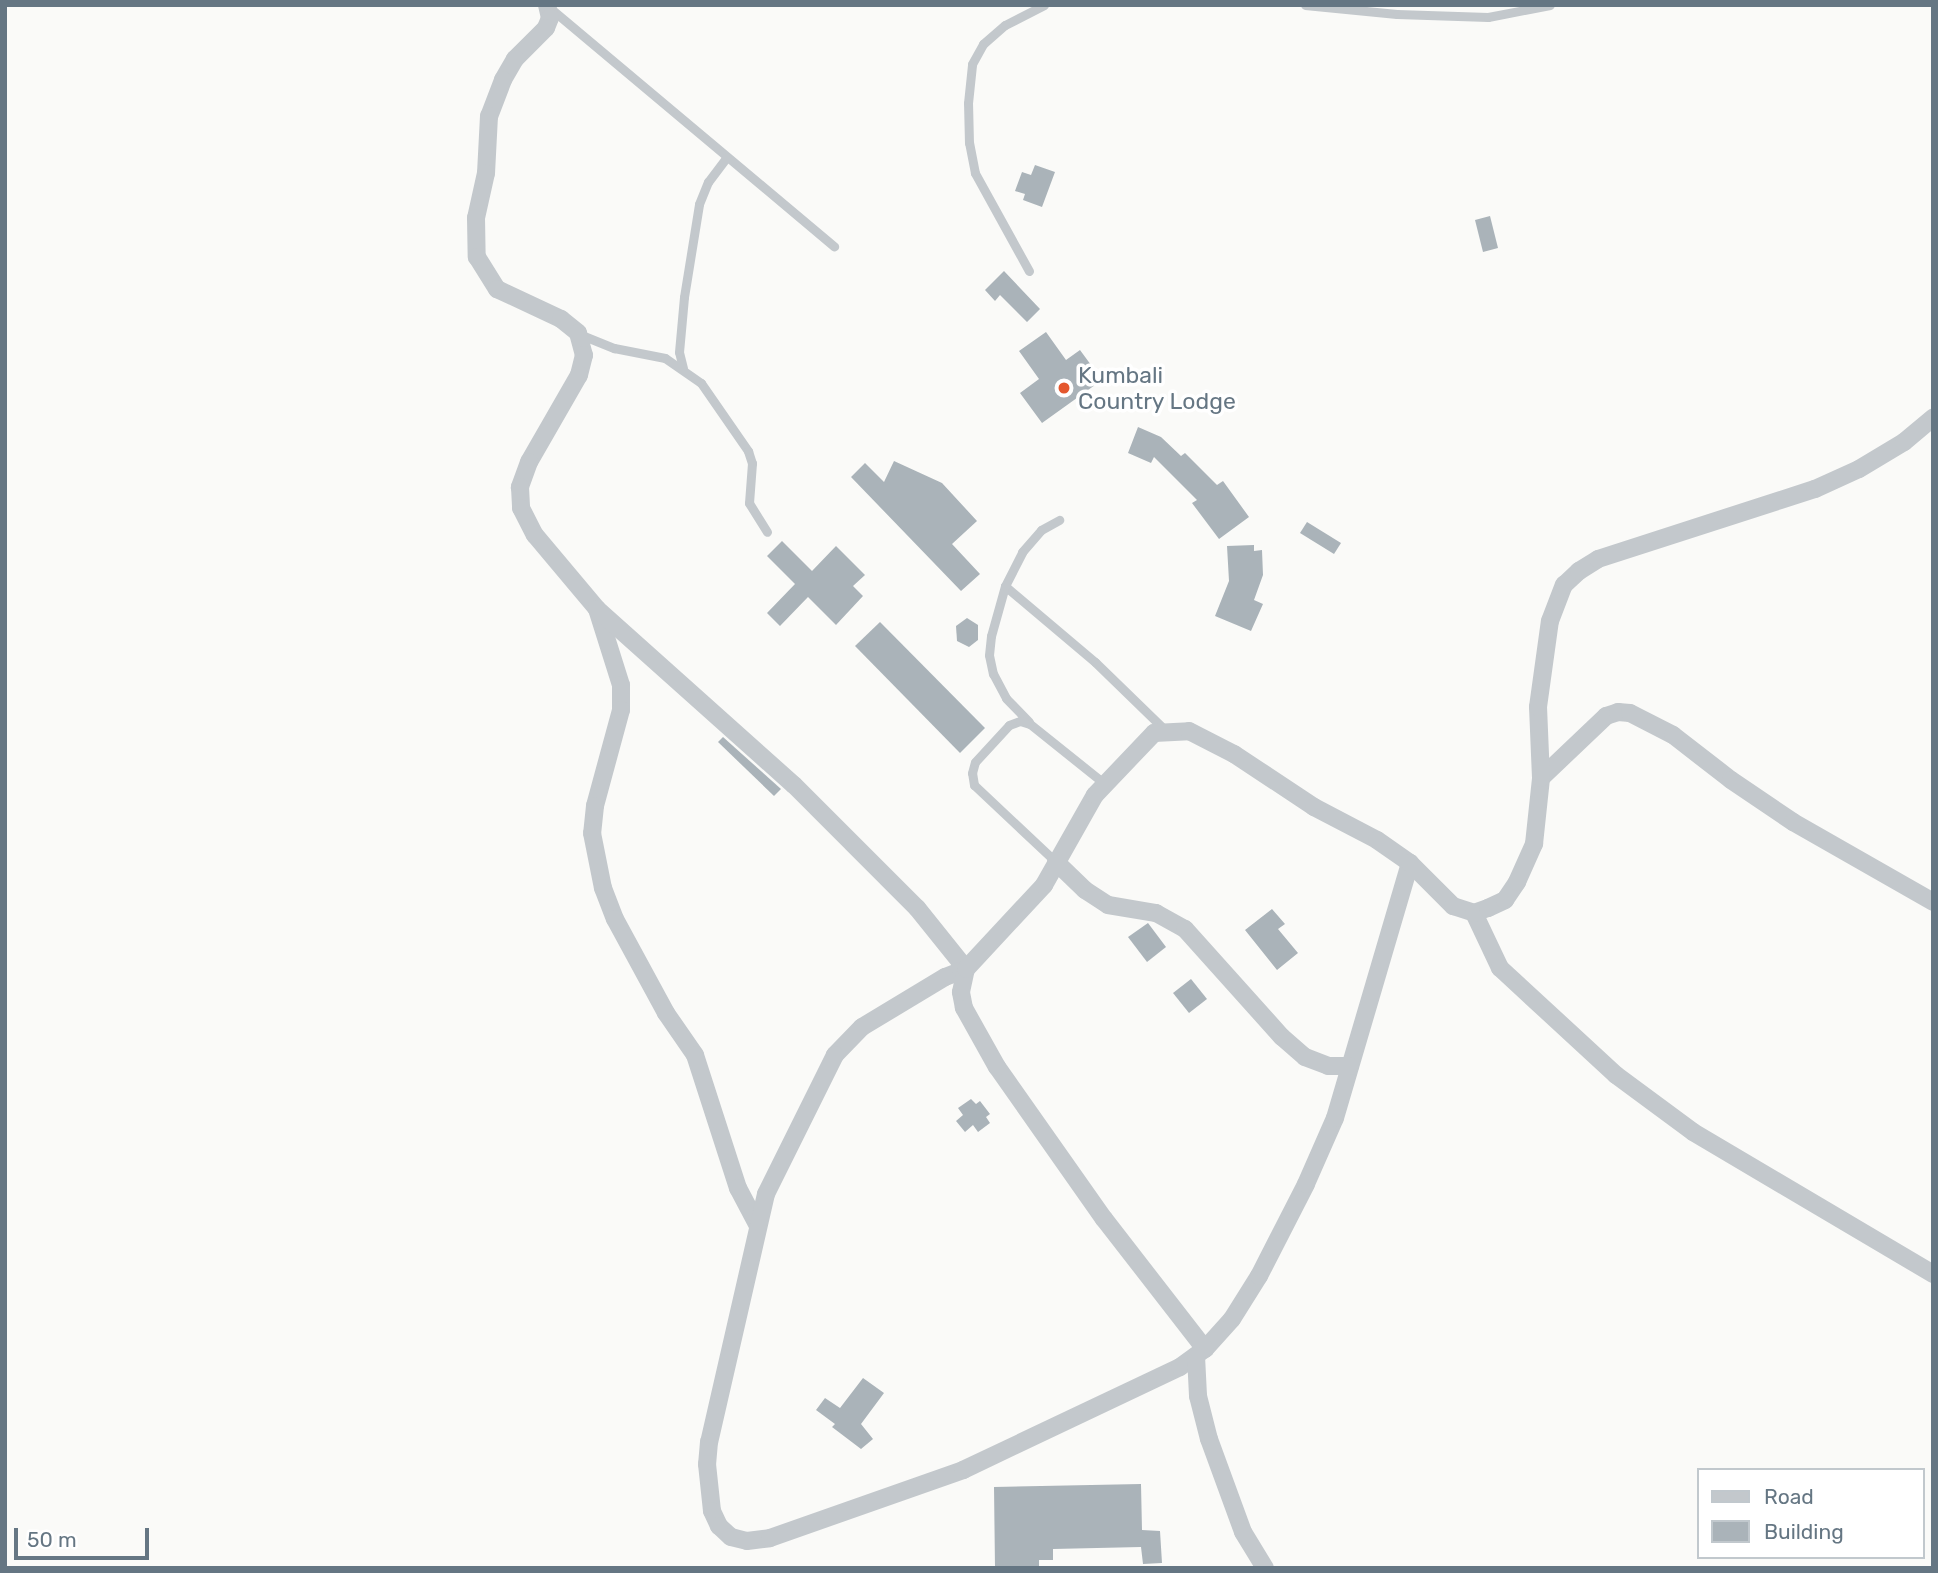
<!DOCTYPE html>
<style>
body{margin:0}
#map{position:relative;width:1938px;height:1573px;overflow:hidden;background:#fafaf8;font-family:Rubik,sans-serif}
div>[style]{position:absolute}
.building>*{inset:0;background:#aab3b9}
.service>*{height:9px;margin:-4.5px;padding:0 4.5px;transform-origin:4.5px;border-radius:4.5px;background:#c3c8cc}
.minor>*{height:18px;margin:-9px;padding:0 9px;transform-origin:9px;border-radius:9px;background:#c3c8cc}
.dots>*{width:19px;height:19px;translate:-50% -50%;box-sizing:border-box;border:4px solid #fff;border-radius:50%}
span{translate:-50% -50%;white-space:nowrap;text-align:center;line-height:1.15;-webkit-text-stroke:7px #fff;paint-order:stroke}
.poi-label{font-size:23px;color:#657683}
.left{translate:0 -50%;text-align:left}
.frame{position:absolute;inset:0;border:7px solid #657683;pointer-events:none}
.legend{position:absolute;left:1697px;top:1468px;width:228px;height:91px;box-sizing:border-box;background:#fff;border:2px solid #c1c8cd;margin:0;padding:9px 12px;list-style:none;font-size:21px;color:#657683}
.legend li{display:flex;align-items:center;gap:14px;height:35px}
.legend b{width:35px;border:2px solid #c1c8cd}
.scale{position:absolute;left:14px;top:1528px;width:135px;height:32px;box-sizing:border-box;border:4px solid #657683;border-top:0;padding-left:9px;font-size:21px;line-height:24px;white-space:nowrap;color:#657683;-webkit-text-stroke:5px #fff;paint-order:stroke}
</style>
<div id="map">
<div class="building">
<div style="clip-path:polygon(1035px 165px,1055px 172px,1042px 207px,1023px 200px,1025px 194px,1015px 191px,1022px 172px,1031px 175px)"></div>
<div style="clip-path:polygon(1490px 216px,1498px 248px,1483px 252px,1475px 220px)"></div>
<div style="clip-path:polygon(1004px 271px,1040px 309px,1027px 322px,1000px 295px,995px 301px,985px 290px)"></div>
<div style="clip-path:polygon(1046px 332px,1066px 360px,1080px 350px,1102px 380px,1042px 423px,1020px 393px,1039px 379px,1019px 351px)"></div>
<div style="clip-path:polygon(1138px 427px,1161px 437px,1181px 456px,1185px 453px,1217px 485px,1223px 481px,1249px 517px,1219px 539px,1192px 503px,1197px 500px,1154px 457px,1151px 463px,1128px 453px)"></div>
<div style="clip-path:polygon(894px 461px,942px 483px,977px 521px,952px 544px,980px 574px,961px 591px,851px 477px,865px 463px,884px 482px)"></div>
<div style="clip-path:polygon(1307px 522px,1341px 543px,1334px 554px,1300px 533px)"></div>
<div style="clip-path:polygon(782px 541px,812px 571px,836px 546px,865px 575px,853px 586px,863px 596px,836px 625px,808px 597px,780px 626px,767px 613px,795px 584px,767px 556px)"></div>
<div style="clip-path:polygon(1254px 545px,1254px 551px,1262px 550px,1263px 575px,1254px 600px,1263px 604px,1251px 631px,1215px 616px,1229px 581px,1227px 546px)"></div>
<div style="clip-path:polygon(967px 618px,978px 625px,978px 640px,969px 647px,957px 641px,956px 626px)"></div>
<div style="clip-path:polygon(880px 622px,985px 728px,960px 753px,855px 646px)"></div>
<div style="clip-path:polygon(723px 737px,781px 789px,774px 796px,718px 742px)"></div>
<div style="clip-path:polygon(1272px 909px,1285px 924px,1278px 929px,1298px 953px,1277px 970px,1245px 930px)"></div>
<div style="clip-path:polygon(1148px 923px,1166px 947px,1147px 962px,1128px 937px)"></div>
<div style="clip-path:polygon(1191px 979px,1207px 999px,1189px 1013px,1173px 993px)"></div>
<div style="clip-path:polygon(971px 1099px,976px 1104px,980px 1101px,990px 1114px,986px 1117px,990px 1123px,978px 1132px,973px 1125px,965px 1132px,956px 1121px,963px 1115px,958px 1108px)"></div>
<div style="clip-path:polygon(863px 1378px,884px 1393px,861px 1424px,873px 1439px,861px 1449px,832px 1427px,835px 1424px,816px 1410px,825px 1398px,840px 1408px)"></div>
<div style="clip-path:polygon(1141px 1484px,1142px 1530px,1160px 1531px,1162px 1563px,1143px 1564px,1141px 1547px,1053px 1549px,1053px 1560px,1039px 1560px,1039px 1568px,995px 1568px,994px 1487px)"></div>
</div>
<div class="service">
<div style="left:1305px;top:5px;width:92px;rotate:5.6deg"></div>
<div style="left:1397px;top:14px;width:91px;rotate:1.9deg"></div>
<div style="left:1488px;top:17px;width:63px;rotate:-11deg"></div>
<div style="left:550px;top:8px;width:371px;rotate:40deg"></div>
<div style="left:1029px;top:271px;width:112px;rotate:-118.9deg"></div>
<div style="left:975px;top:173px;width:31px;rotate:-101deg"></div>
<div style="left:969px;top:143px;width:40px;rotate:-91.4deg"></div>
<div style="left:968px;top:103px;width:39px;rotate:-84deg"></div>
<div style="left:972px;top:64px;width:23px;rotate:-61deg"></div>
<div style="left:983px;top:44px;width:29px;rotate:-41deg"></div>
<div style="left:1005px;top:25px;width:44px;rotate:-27.1deg"></div>
<div style="left:579px;top:334px;width:38px;rotate:22deg"></div>
<div style="left:614px;top:348px;width:52px;rotate:11.1deg"></div>
<div style="left:665px;top:358px;width:44px;rotate:34.8deg"></div>
<div style="left:701px;top:383px;width:83px;rotate:55.3deg"></div>
<div style="left:748px;top:451px;width:13px;rotate:72deg"></div>
<div style="left:752px;top:463px;width:40px;rotate:94.3deg"></div>
<div style="left:749px;top:503px;width:34px;rotate:58deg"></div>
<div style="left:683px;top:368px;width:16px;rotate:-104deg"></div>
<div style="left:679px;top:352px;width:55px;rotate:-84.8deg"></div>
<div style="left:684px;top:297px;width:94px;rotate:-80.8deg"></div>
<div style="left:699px;top:204px;width:24px;rotate:-68deg"></div>
<div style="left:708px;top:182px;width:31px;rotate:-53deg"></div>
<div style="left:1005px;top:586px;width:118px;rotate:40.2deg"></div>
<div style="left:1095px;top:662px;width:98px;rotate:44.2deg"></div>
<div style="left:1029px;top:722px;width:33px;rotate:-134deg"></div>
<div style="left:1006px;top:698px;width:27px;rotate:-118deg"></div>
<div style="left:993px;top:674px;width:19px;rotate:-102deg"></div>
<div style="left:989px;top:655px;width:19px;rotate:-84deg"></div>
<div style="left:991px;top:636px;width:52px;rotate:-74.4deg"></div>
<div style="left:1005px;top:586px;width:38px;rotate:-63deg"></div>
<div style="left:1022px;top:552px;width:29px;rotate:-49deg"></div>
<div style="left:1041px;top:530px;width:21px;rotate:-29deg"></div>
<div style="left:1056px;top:862px;width:112px;rotate:-136.8deg"></div>
<div style="left:974px;top:785px;width:12px;rotate:-99deg"></div>
<div style="left:972px;top:773px;width:11px;rotate:-75deg"></div>
<div style="left:975px;top:762px;width:50px;rotate:-47.4deg"></div>
<div style="left:1009px;top:725px;width:12px;rotate:-20deg"></div>
<div style="left:1020px;top:721px;width:10px;rotate:17deg"></div>
<div style="left:1030px;top:724px;width:96px;rotate:38.7deg"></div>
</div>
<div class="minor">
<div style="left:547px;top:5px;width:13px;rotate:77deg"></div>
<div style="left:550px;top:18px;width:11px;rotate:112deg"></div>
<div style="left:546px;top:28px;width:44px;rotate:135deg"></div>
<div style="left:515px;top:59px;width:24px;rotate:120deg"></div>
<div style="left:503px;top:80px;width:39px;rotate:111deg"></div>
<div style="left:489px;top:116px;width:57px;rotate:93deg"></div>
<div style="left:486px;top:173px;width:46px;rotate:102.5deg"></div>
<div style="left:476px;top:218px;width:39px;rotate:89deg"></div>
<div style="left:477px;top:257px;width:38px;rotate:58deg"></div>
<div style="left:497px;top:289px;width:71px;rotate:25.1deg"></div>
<div style="left:561px;top:319px;width:22px;rotate:39deg"></div>
<div style="left:578px;top:333px;width:23px;rotate:75deg"></div>
<div style="left:584px;top:355px;width:21px;rotate:104deg"></div>
<div style="left:579px;top:375px;width:100px;rotate:119.9deg"></div>
<div style="left:529px;top:462px;width:27px;rotate:110deg"></div>
<div style="left:520px;top:487px;width:21px;rotate:87deg"></div>
<div style="left:521px;top:508px;width:30px;rotate:63deg"></div>
<div style="left:535px;top:535px;width:97px;rotate:50deg"></div>
<div style="left:597px;top:609px;width:80px;rotate:72.5deg"></div>
<div style="left:621px;top:685px;width:25px;rotate:90deg"></div>
<div style="left:621px;top:710px;width:99px;rotate:105.2deg"></div>
<div style="left:595px;top:806px;width:27px;rotate:96deg"></div>
<div style="left:592px;top:833px;width:56px;rotate:78.7deg"></div>
<div style="left:603px;top:888px;width:33px;rotate:69deg"></div>
<div style="left:615px;top:919px;width:107px;rotate:61.5deg"></div>
<div style="left:666px;top:1013px;width:51px;rotate:55.4deg"></div>
<div style="left:695px;top:1055px;width:140px;rotate:72.1deg"></div>
<div style="left:738px;top:1188px;width:41px;rotate:62.2deg"></div>
<div style="left:597px;top:609px;width:264px;rotate:41.8deg"></div>
<div style="left:794px;top:785px;width:174px;rotate:45deg"></div>
<div style="left:917px;top:908px;width:78px;rotate:51.2deg"></div>
<div style="left:966px;top:969px;width:22px;rotate:159deg"></div>
<div style="left:945px;top:977px;width:97px;rotate:148.9deg"></div>
<div style="left:862px;top:1027px;width:39px;rotate:134deg"></div>
<div style="left:835px;top:1055px;width:155px;rotate:116.4deg"></div>
<div style="left:766px;top:1194px;width:254px;rotate:102.9deg"></div>
<div style="left:709px;top:1442px;width:22px;rotate:95deg"></div>
<div style="left:707px;top:1464px;width:47px;rotate:83.9deg"></div>
<div style="left:712px;top:1511px;width:17px;rotate:65deg"></div>
<div style="left:719px;top:1526px;width:16px;rotate:43deg"></div>
<div style="left:731px;top:1537px;width:16px;rotate:14deg"></div>
<div style="left:747px;top:1541px;width:23px;rotate:-7deg"></div>
<div style="left:770px;top:1538px;width:205px;rotate:-19.4deg"></div>
<div style="left:963px;top:1470px;width:240px;rotate:-25.4deg"></div>
<div style="left:1180px;top:1367px;width:31px;rotate:-36deg"></div>
<div style="left:1205px;top:1349px;width:40px;rotate:-48deg"></div>
<div style="left:1232px;top:1319px;width:51px;rotate:-57.9deg"></div>
<div style="left:1259px;top:1276px;width:103px;rotate:-62.9deg"></div>
<div style="left:1306px;top:1184px;width:72px;rotate:-66.3deg"></div>
<div style="left:1335px;top:1118px;width:266px;rotate:-73.6deg"></div>
<div style="left:1541px;top:778px;width:90px;rotate:-43.6deg"></div>
<div style="left:1606px;top:716px;width:13px;rotate:-18deg"></div>
<div style="left:1618px;top:712px;width:12px;rotate:5deg"></div>
<div style="left:1630px;top:713px;width:48px;rotate:27.1deg"></div>
<div style="left:1673px;top:735px;width:73px;rotate:37.8deg"></div>
<div style="left:1731px;top:780px;width:75px;rotate:34.1deg"></div>
<div style="left:1793px;top:822px;width:161px;rotate:29.7deg"></div>
<div style="left:1056px;top:862px;width:40px;rotate:44deg"></div>
<div style="left:1085px;top:890px;width:27px;rotate:33deg"></div>
<div style="left:1108px;top:905px;width:49px;rotate:9.5deg"></div>
<div style="left:1156px;top:913px;width:33px;rotate:29deg"></div>
<div style="left:1185px;top:929px;width:145px;rotate:48.1deg"></div>
<div style="left:1282px;top:1037px;width:30px;rotate:41deg"></div>
<div style="left:1305px;top:1057px;width:25px;rotate:21deg"></div>
<div style="left:1328px;top:1066px;width:22px"></div>
<div style="left:1474px;top:913px;width:61px;rotate:64.7deg"></div>
<div style="left:1500px;top:968px;width:158px;rotate:42.7deg"></div>
<div style="left:1616px;top:1075px;width:96px;rotate:36.5deg"></div>
<div style="left:1693px;top:1132px;width:279px;rotate:30.6deg"></div>
<div style="left:1205px;top:1349px;width:165px;rotate:-127.8deg"></div>
<div style="left:1104px;top:1219px;width:186px;rotate:-125.1deg"></div>
<div style="left:997px;top:1067px;width:68px;rotate:-119.2deg"></div>
<div style="left:964px;top:1008px;width:16px;rotate:-101deg"></div>
<div style="left:961px;top:992px;width:24px;rotate:-78deg"></div>
<div style="left:966px;top:969px;width:115px;rotate:-47.1deg"></div>
<div style="left:1044px;top:885px;width:103px;rotate:-60.5deg"></div>
<div style="left:1095px;top:795px;width:86px;rotate:-46.4deg"></div>
<div style="left:1154px;top:733px;width:35px;rotate:-3deg"></div>
<div style="left:1189px;top:731px;width:51px;rotate:27.1deg"></div>
<div style="left:1234px;top:754px;width:96px;rotate:33.5deg"></div>
<div style="left:1314px;top:807px;width:71px;rotate:27.6deg"></div>
<div style="left:1377px;top:840px;width:40px;rotate:34.9deg"></div>
<div style="left:1410px;top:863px;width:61px;rotate:45deg"></div>
<div style="left:1453px;top:906px;width:22px;rotate:18deg"></div>
<div style="left:1474px;top:913px;width:15px;rotate:-20deg"></div>
<div style="left:1488px;top:908px;width:19px;rotate:-25deg"></div>
<div style="left:1505px;top:900px;width:22px;rotate:-56deg"></div>
<div style="left:1517px;top:882px;width:42px;rotate:-65.9deg"></div>
<div style="left:1534px;top:844px;width:66px;rotate:-83.9deg"></div>
<div style="left:1541px;top:778px;width:71px;rotate:-92.4deg"></div>
<div style="left:1538px;top:707px;width:87px;rotate:-82.1deg"></div>
<div style="left:1550px;top:621px;width:39px;rotate:-69deg"></div>
<div style="left:1564px;top:585px;width:21px;rotate:-43deg"></div>
<div style="left:1579px;top:571px;width:22px;rotate:-32deg"></div>
<div style="left:1598px;top:559px;width:228px;rotate:-17.9deg"></div>
<div style="left:1815px;top:489px;width:48px;rotate:-24.4deg"></div>
<div style="left:1859px;top:469px;width:52px;rotate:-31deg"></div>
<div style="left:1904px;top:442px;width:38px;rotate:-40deg"></div>
<div style="left:1196px;top:1356px;width:40px;rotate:87.1deg"></div>
<div style="left:1198px;top:1396px;width:44px;rotate:75.7deg"></div>
<div style="left:1209px;top:1439px;width:99px;rotate:69.9deg"></div>
<div style="left:1243px;top:1532px;width:42px;rotate:58.6deg"></div>
</div>
<div class="dots">
<div style="left:1064px;top:388px;background:#e4572e"></div>
</div>
<div class="poi-label">
<span class="left" style="left:1078px;top:388px">Kumbali<br>Country Lodge</span>
</div>
<div class="frame"></div>
<ul class="legend">
<li><b style="height:9px;background:#c3c8cc"></b>Road</li>
<li><b style="height:19px;background:#aab3b9"></b>Building</li>
</ul>
<div class="scale">50 m</div>
</div>
